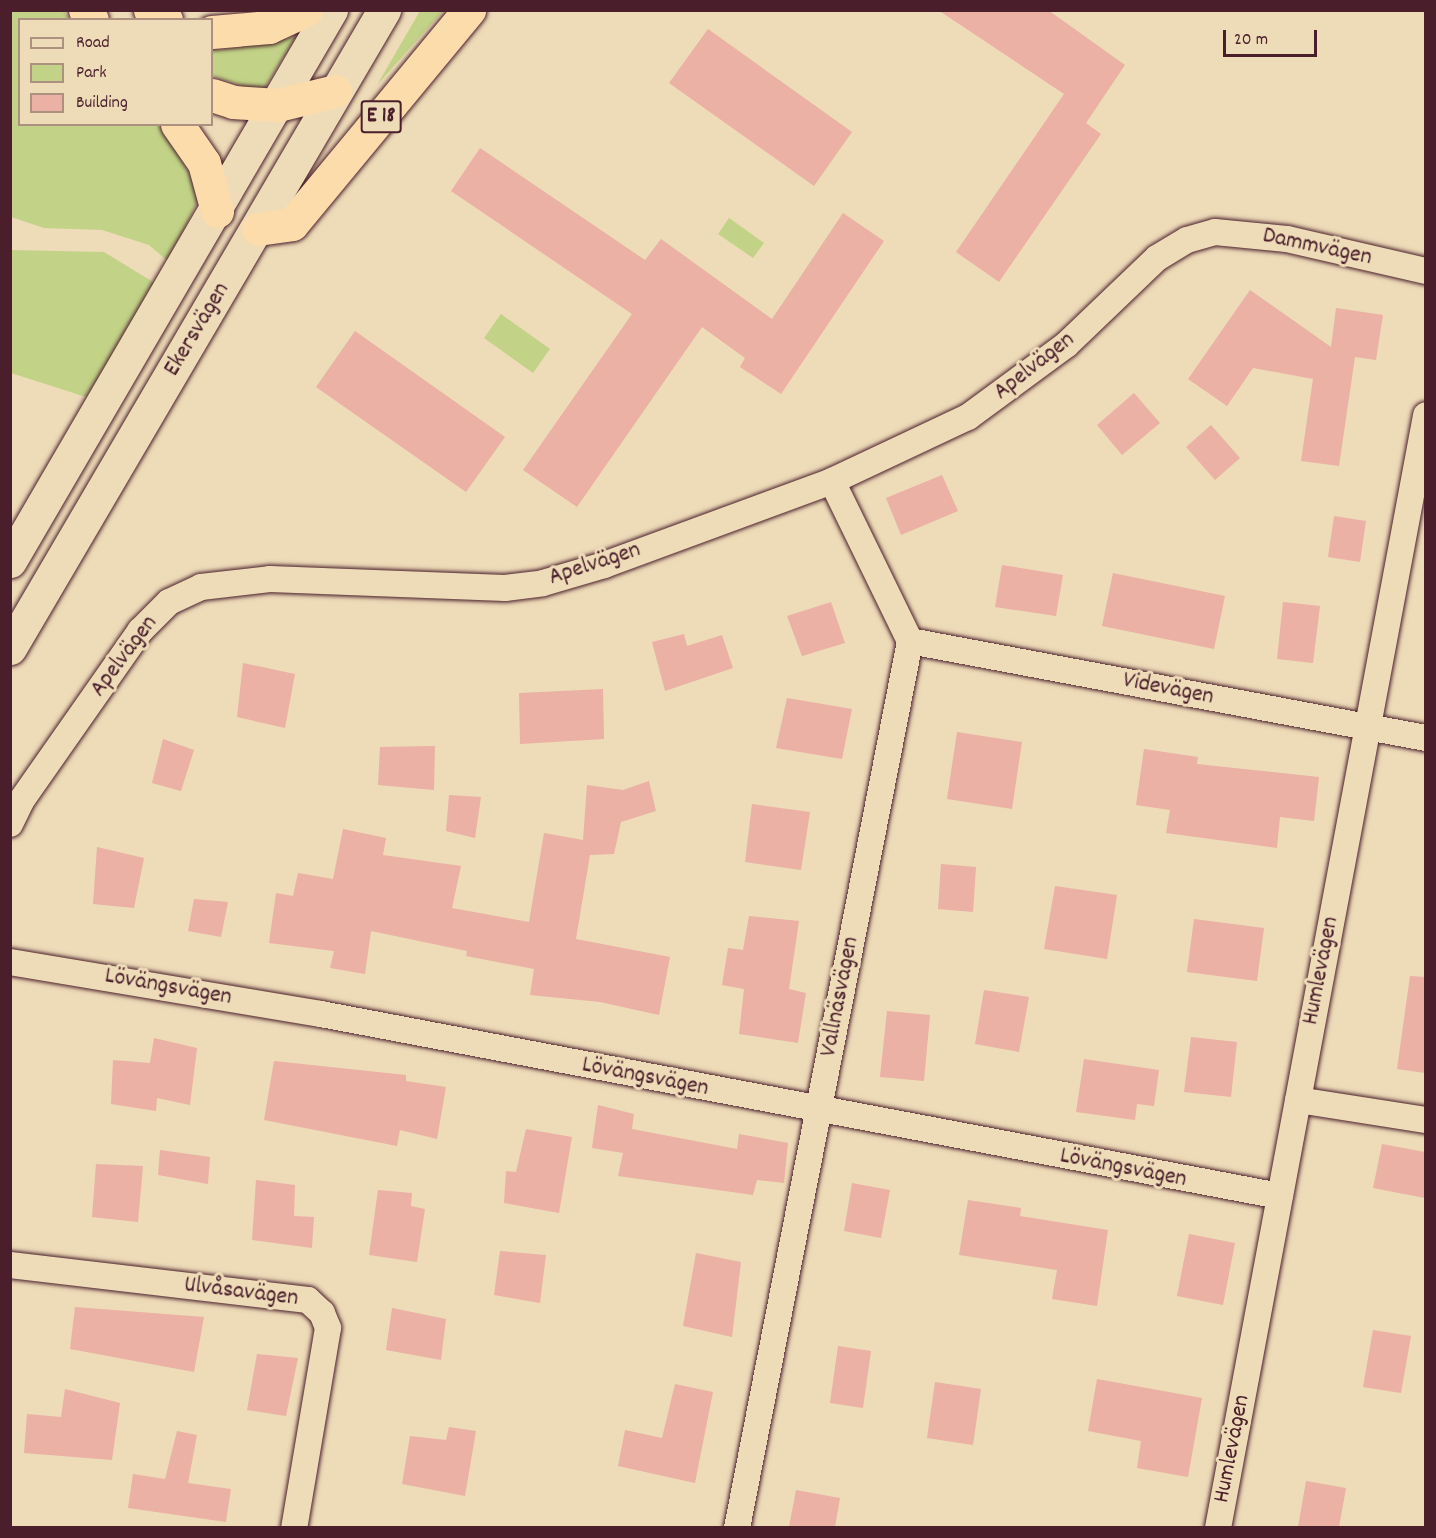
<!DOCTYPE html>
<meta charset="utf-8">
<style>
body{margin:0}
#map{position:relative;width:1436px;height:1538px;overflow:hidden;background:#eedbb8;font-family:Dekko,sans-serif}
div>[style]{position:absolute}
.green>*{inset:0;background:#c2d387}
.building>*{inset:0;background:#eab1a4}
.roads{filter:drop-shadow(0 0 2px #4a1f2b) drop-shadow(0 0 2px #4a1f2b)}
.street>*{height:26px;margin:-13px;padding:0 13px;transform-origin:13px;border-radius:13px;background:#eedbb8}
.secondary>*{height:33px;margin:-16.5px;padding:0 16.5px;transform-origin:16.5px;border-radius:16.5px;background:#eedbb8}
.highway>*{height:33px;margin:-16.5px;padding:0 16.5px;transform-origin:16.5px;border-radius:16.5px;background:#fddcac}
span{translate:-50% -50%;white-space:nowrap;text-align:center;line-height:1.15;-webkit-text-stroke:6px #eedbb8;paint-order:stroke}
.shield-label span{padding:2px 4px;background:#eedbb8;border:2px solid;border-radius:4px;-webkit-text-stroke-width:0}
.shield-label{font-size:22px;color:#4a1f2b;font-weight:700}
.street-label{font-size:24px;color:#4a1f2b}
.frame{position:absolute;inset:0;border:12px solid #4a1f2b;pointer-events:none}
.legend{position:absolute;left:18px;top:18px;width:195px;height:108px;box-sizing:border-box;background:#eedbb8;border:2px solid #ac9080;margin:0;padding:8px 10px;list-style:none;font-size:18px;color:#4a1f2b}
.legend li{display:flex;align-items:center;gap:12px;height:30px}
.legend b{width:30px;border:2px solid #ac9080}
.scale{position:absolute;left:1223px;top:30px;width:94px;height:27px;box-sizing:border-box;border:3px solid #4a1f2b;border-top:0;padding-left:8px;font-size:18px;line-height:21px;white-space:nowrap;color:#4a1f2b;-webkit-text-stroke:4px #eedbb8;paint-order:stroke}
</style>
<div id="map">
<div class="green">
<div style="clip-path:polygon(10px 11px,64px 11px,69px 19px,20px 20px,20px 124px,164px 125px,200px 195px,170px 263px,149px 245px,102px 230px,44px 228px,11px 217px)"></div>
<div style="clip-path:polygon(420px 11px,443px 11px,377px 85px)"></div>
<div style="clip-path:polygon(296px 37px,262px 92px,212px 76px,212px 48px,219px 50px)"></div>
<div style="clip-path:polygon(729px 218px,764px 243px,753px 258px,718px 234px)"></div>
<div style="clip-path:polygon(10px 250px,104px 252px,158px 285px,86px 397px,11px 373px)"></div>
<div style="clip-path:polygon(501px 314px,550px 349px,533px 373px,484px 338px)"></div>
</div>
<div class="building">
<div style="clip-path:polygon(938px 10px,1048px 10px,1125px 65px,1086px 123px,1101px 134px,999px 282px,956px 252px,1064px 94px)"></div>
<div style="clip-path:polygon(708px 29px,852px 132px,814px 186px,669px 83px)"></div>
<div style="clip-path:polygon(480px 148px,645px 260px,661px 239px,772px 319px,843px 213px,884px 241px,781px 394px,740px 367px,745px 358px,702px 327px,577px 507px,523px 470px,632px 314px,451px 191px)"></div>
<div style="clip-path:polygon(1250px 290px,1331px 347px,1336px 308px,1383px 315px,1376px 360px,1355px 357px,1339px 466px,1301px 461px,1313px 379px,1253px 368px,1227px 406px,1188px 379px)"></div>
<div style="clip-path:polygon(355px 331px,505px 437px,466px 492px,316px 387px)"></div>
<div style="clip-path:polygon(1134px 393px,1160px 423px,1122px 455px,1097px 425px)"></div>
<div style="clip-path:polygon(1211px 425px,1240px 458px,1215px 480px,1186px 447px)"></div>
<div style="clip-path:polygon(942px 475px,958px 511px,901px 535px,886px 498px)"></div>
<div style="clip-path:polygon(1334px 516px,1366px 521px,1360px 562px,1328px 557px)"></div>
<div style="clip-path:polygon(1002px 565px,1063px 575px,1056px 616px,995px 607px)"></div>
<div style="clip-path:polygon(1113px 573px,1225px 596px,1214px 649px,1102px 626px)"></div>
<div style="clip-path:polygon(831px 602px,845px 643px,802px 656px,787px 616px)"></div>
<div style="clip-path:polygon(1283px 602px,1320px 606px,1313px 663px,1277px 659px)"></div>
<div style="clip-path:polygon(684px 634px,687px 646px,722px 635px,733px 668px,665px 691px,652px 642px)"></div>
<div style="clip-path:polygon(243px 663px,295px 674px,285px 728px,237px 717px)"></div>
<div style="clip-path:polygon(603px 689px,604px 739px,520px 744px,519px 693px)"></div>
<div style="clip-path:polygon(787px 698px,852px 709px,842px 759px,776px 748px)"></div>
<div style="clip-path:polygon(957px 732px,1022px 742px,1012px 809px,947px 799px)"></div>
<div style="clip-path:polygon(163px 739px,194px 750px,181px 791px,152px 783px)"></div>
<div style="clip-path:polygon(435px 746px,434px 790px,378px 785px,380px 747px)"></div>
<div style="clip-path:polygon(1144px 749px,1198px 757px,1197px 764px,1319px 777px,1314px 821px,1280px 817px,1277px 848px,1166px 833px,1170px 810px,1136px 805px)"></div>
<div style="clip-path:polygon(649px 781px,656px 811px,621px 822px,614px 854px,590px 855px,576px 939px,670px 957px,659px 1015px,600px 1002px,530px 995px,534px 969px,466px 956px,467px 951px,371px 931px,365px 974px,330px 968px,334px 951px,269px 943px,276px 893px,293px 896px,298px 873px,333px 879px,343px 829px,386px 838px,383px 855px,461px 866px,452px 908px,529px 922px,544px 833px,583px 840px,587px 785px,623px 790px)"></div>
<div style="clip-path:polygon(449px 795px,481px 797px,475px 838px,446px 831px)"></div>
<div style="clip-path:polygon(752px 804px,810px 812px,801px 870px,745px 862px)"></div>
<div style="clip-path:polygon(97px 847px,144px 858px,134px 908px,93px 904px)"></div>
<div style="clip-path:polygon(941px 864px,976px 867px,973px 912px,938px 909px)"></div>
<div style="clip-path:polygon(1055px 886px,1117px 895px,1107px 959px,1044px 949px)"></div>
<div style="clip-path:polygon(194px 899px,228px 902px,221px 937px,188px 931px)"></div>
<div style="clip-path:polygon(749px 916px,799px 921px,789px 989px,806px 993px,798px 1043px,739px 1034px,744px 989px,722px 985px,728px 948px,743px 950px)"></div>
<div style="clip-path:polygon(1194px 919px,1264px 928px,1257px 981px,1187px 972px)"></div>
<div style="clip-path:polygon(1410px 976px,1425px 977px,1425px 1073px,1397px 1069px)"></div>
<div style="clip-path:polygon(984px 990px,1029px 997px,1019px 1052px,975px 1044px)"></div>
<div style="clip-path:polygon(887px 1011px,930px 1015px,924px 1081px,880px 1077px)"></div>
<div style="clip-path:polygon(1191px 1037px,1237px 1042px,1231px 1097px,1184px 1092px)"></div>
<div style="clip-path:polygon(154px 1038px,197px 1048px,190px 1105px,157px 1098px,156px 1111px,111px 1104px,113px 1060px,150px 1063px)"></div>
<div style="clip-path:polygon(1084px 1059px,1159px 1070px,1154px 1106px,1137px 1104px,1135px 1120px,1076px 1112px)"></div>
<div style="clip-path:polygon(274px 1061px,406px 1075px,406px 1081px,446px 1087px,437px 1139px,400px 1130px,397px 1146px,264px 1120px)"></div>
<div style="clip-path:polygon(598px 1105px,634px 1114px,632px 1129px,737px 1149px,739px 1134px,788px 1143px,784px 1183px,757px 1180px,753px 1195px,618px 1176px,623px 1153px,592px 1148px)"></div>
<div style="clip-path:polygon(526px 1129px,572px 1137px,559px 1213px,504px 1203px,506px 1171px,516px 1172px)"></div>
<div style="clip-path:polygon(1382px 1144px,1425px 1152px,1425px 1198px,1373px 1188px)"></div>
<div style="clip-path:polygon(160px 1150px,210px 1157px,208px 1184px,158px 1175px)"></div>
<div style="clip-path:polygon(96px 1164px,143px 1166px,138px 1222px,92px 1217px)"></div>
<div style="clip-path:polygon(256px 1180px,295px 1185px,294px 1216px,314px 1217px,312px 1248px,252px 1240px)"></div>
<div style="clip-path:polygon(852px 1183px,890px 1190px,881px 1238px,844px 1231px)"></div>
<div style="clip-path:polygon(378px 1190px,412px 1193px,411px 1206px,425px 1209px,417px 1262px,369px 1255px)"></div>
<div style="clip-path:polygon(968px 1200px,1021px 1208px,1020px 1216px,1108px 1230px,1097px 1306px,1052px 1299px,1057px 1270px,959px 1255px)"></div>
<div style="clip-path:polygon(1189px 1234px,1235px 1243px,1223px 1305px,1177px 1296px)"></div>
<div style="clip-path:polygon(500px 1251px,546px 1255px,540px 1303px,494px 1295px)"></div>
<div style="clip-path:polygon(696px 1253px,741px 1262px,732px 1337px,683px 1326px)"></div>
<div style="clip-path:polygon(75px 1307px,204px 1317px,194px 1372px,70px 1349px)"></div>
<div style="clip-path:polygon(392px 1308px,446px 1319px,441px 1360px,386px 1350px)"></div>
<div style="clip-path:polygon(1373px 1330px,1411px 1336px,1401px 1393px,1363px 1387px)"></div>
<div style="clip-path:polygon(838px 1346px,871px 1351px,863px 1408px,830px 1403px)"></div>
<div style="clip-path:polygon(257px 1354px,298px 1358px,286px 1416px,247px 1410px)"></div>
<div style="clip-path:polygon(1097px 1379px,1202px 1398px,1188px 1477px,1137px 1468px,1141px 1441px,1088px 1431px)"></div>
<div style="clip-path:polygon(935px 1382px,981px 1389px,973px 1445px,927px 1438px)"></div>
<div style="clip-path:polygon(675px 1384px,713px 1392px,695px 1483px,618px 1466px,625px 1430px,662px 1438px)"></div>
<div style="clip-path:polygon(65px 1389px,120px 1403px,112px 1460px,24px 1453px,27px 1414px,61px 1417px)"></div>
<div style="clip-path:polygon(449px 1427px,476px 1431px,465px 1496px,402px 1484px,410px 1436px,446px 1440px)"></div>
<div style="clip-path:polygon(177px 1431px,197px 1435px,188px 1483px,231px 1489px,226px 1522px,128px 1508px,133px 1474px,165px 1479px)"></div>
<div style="clip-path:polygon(1306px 1481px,1346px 1488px,1339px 1527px,1298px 1527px)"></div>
<div style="clip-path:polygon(796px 1490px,840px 1498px,835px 1527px,789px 1527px)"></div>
</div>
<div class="roads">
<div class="street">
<div style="left:910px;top:641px;width:525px;rotate:10.65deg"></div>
<div style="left:10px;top:824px;width:25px;rotate:-64deg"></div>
<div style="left:21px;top:801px;width:208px;rotate:-55deg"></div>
<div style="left:140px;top:631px;width:41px;rotate:-45deg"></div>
<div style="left:169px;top:602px;width:35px;rotate:-25deg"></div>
<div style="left:201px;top:587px;width:69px;rotate:-6.6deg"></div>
<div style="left:270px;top:579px;width:235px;rotate:2.2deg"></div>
<div style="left:505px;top:588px;width:38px;rotate:-7deg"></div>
<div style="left:543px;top:583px;width:64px;rotate:-16.4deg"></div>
<div style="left:604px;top:565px;width:243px;rotate:-20.2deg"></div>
<div style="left:832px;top:481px;width:150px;rotate:-25.2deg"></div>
<div style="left:968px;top:417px;width:122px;rotate:-36.3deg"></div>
<div style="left:1066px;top:345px;width:126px;rotate:-43.7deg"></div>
<div style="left:1157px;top:258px;width:35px;rotate:-31deg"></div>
<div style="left:1187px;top:240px;width:29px;rotate:-16deg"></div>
<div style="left:1215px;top:232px;width:72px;rotate:5.6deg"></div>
<div style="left:1287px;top:239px;width:143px;rotate:13deg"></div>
<div style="left:10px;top:962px;width:315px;rotate:9.5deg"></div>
<div style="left:321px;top:1014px;width:976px;rotate:10.75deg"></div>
<div style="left:1298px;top:1100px;width:130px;rotate:8.9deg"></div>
<div style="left:10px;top:1265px;width:300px;rotate:6.7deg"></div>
<div style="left:308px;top:1300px;width:19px;rotate:43deg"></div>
<div style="left:322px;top:1313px;width:16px;rotate:68deg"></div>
<div style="left:328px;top:1328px;width:203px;rotate:99.6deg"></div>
<div style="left:737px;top:1528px;width:904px;rotate:-78.96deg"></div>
<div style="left:910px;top:641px;width:178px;rotate:-116deg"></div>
<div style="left:1218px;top:1528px;width:1132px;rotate:-79.41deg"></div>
</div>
<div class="secondary">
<div style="left:10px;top:561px;width:638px;rotate:-59.78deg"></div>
<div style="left:10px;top:648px;width:740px;rotate:-59.62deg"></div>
</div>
<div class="highway">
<div style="left:85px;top:10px;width:12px;rotate:55deg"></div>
<div style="left:150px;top:10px;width:19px;rotate:32deg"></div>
<div style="left:212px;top:32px;width:57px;rotate:-5deg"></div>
<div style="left:269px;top:27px;width:41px;rotate:-24.7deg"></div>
<div style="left:212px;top:95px;width:22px;rotate:18deg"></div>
<div style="left:233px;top:102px;width:45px;rotate:3.8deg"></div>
<div style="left:278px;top:105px;width:59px;rotate:-13.8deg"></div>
<div style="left:177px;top:124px;width:47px;rotate:55.3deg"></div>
<div style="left:204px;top:163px;width:50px;rotate:74.8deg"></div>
<div style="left:258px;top:229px;width:34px;rotate:-8deg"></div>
<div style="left:292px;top:224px;width:278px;rotate:-50.4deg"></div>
</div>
</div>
<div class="shield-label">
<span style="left:381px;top:117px">E 18</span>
</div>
<div class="street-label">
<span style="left:1317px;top:248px;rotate:12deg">Dammvägen</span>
<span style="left:198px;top:330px;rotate:-59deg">Ekersvägen</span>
<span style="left:1035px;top:367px;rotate:-38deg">Apelvägen</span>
<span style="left:595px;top:565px;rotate:-18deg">Apelvägen</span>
<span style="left:125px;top:657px;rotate:-53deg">Apelvägen</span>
<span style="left:1168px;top:690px;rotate:11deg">Videvägen</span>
<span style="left:1322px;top:971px;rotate:-79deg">Humlevägen</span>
<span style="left:168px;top:988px;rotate:10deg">Lövängsvägen</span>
<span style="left:841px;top:997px;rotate:-79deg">Vallnäsvägen</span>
<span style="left:645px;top:1078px;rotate:11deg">Lövängsvägen</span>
<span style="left:1123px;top:1169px;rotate:11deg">Lövängsvägen</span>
<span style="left:241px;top:1293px;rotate:7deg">Ulvåsavägen</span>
<span style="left:1233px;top:1449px;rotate:-79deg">Humlevägen</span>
</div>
<div class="frame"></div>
<ul class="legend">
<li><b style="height:8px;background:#eedbb8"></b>Road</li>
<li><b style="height:16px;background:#c2d387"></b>Park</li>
<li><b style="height:16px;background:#eab1a4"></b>Building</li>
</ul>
<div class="scale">20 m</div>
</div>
